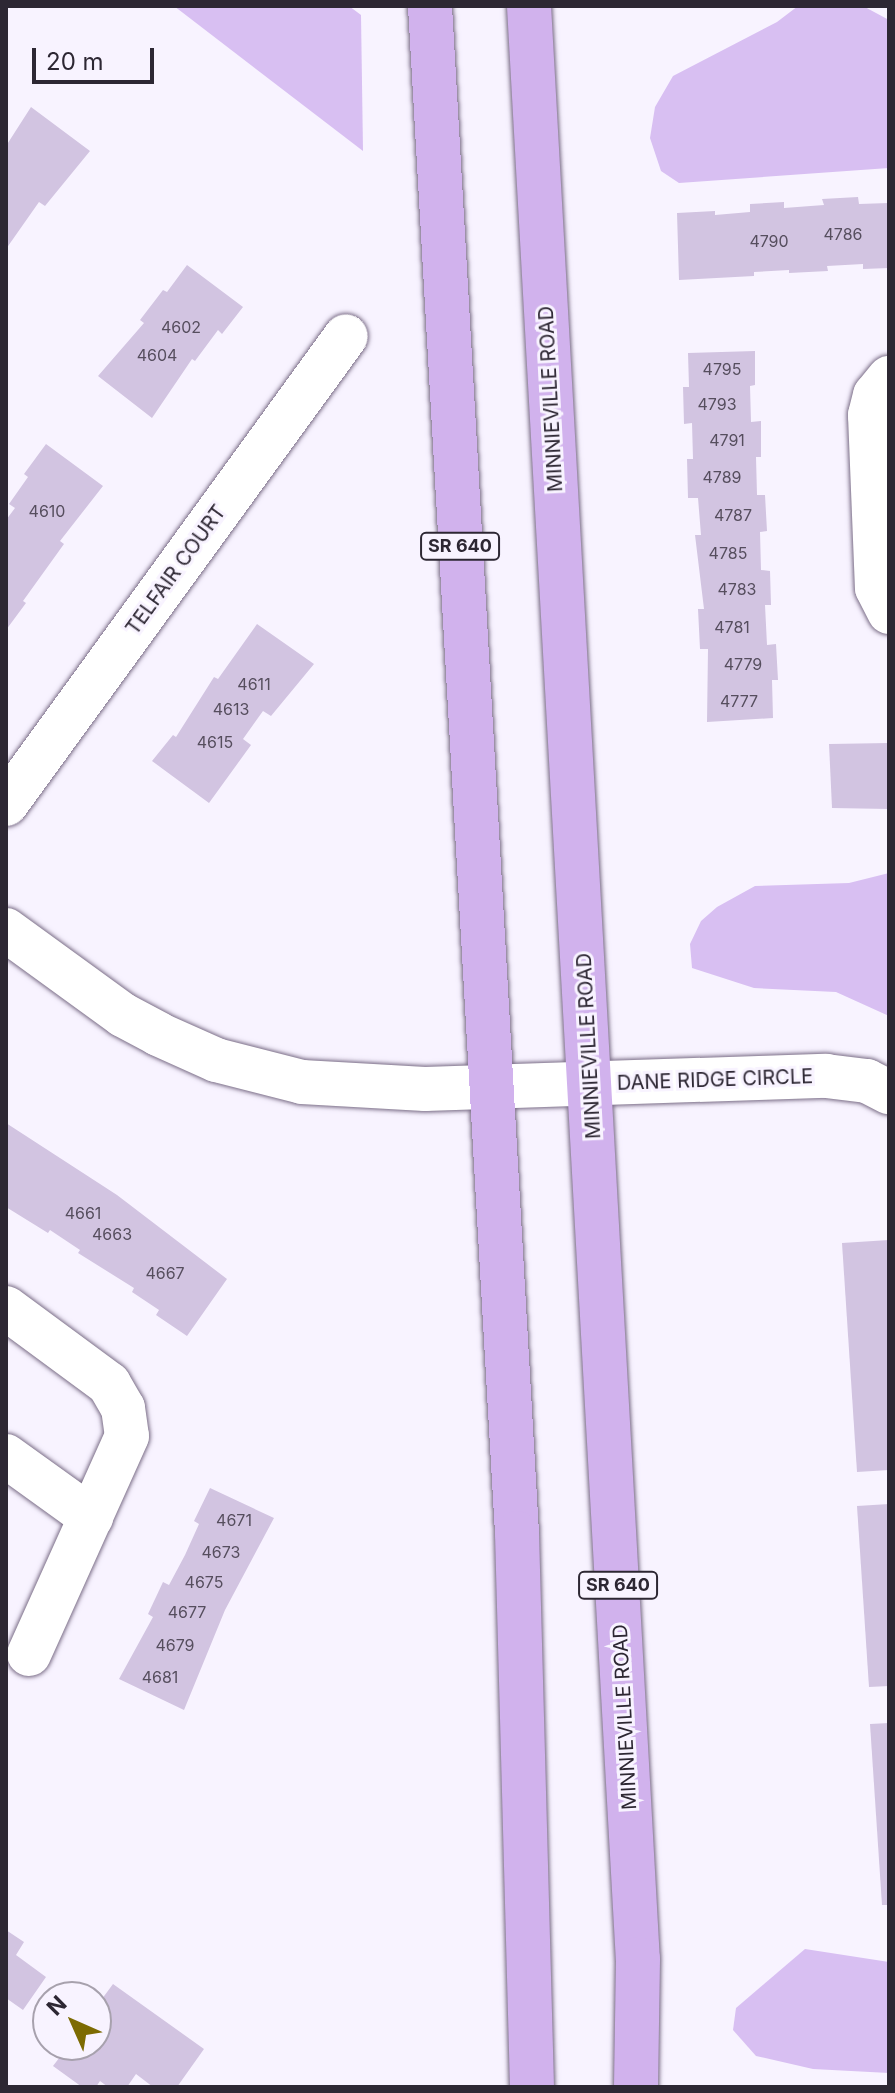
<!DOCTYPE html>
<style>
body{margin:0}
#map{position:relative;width:895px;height:2093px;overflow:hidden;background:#f8f3ff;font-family:Inter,sans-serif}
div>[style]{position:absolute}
.green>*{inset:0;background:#d8bff2}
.building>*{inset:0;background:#d2c4e1}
.roads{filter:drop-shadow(0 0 2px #7b6e88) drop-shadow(0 0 2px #7b6e88)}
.minor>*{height:44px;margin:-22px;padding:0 22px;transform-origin:22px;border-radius:22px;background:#fff}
.major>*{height:44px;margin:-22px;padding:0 22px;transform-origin:22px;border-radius:22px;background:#d1b2ed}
span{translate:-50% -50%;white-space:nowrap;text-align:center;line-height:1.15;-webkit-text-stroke:6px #f8f3ff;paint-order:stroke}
.number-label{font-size:16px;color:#564e5e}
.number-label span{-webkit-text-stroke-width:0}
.shield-label span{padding:2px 6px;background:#f8f3ff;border:2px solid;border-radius:6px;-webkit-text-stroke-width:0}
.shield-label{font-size:18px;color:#2d2733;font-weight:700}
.street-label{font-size:20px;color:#2d2733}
.frame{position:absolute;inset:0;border:8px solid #2d2733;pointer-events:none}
.north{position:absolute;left:32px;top:1981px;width:80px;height:80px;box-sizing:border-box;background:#f8f3ff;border:2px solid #a7a1ad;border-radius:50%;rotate:315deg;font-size:22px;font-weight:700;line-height:32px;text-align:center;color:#2d2733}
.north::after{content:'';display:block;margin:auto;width:28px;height:36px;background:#7d6b03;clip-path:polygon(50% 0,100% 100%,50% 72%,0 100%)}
.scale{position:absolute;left:32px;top:48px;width:122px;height:36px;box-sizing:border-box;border:4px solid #2d2733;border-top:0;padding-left:10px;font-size:24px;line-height:28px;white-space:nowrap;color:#2d2733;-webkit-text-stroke:6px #f8f3ff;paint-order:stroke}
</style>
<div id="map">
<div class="green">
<div style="clip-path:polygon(174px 6px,349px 6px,361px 15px,363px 151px)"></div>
<div style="clip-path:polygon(798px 6px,863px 6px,889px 20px,889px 168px,679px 183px,661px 171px,650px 138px,655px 107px,673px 76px,777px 22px)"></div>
<div style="clip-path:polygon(889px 873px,889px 1016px,836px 992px,754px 988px,692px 968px,690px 944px,701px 921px,717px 907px,755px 886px,849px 883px)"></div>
<div style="clip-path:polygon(805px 1949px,889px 1962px,889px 2073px,813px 2069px,756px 2056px,733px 2030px,736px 2008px)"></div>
</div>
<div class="building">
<div style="clip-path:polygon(31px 107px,90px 151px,45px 206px,39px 202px,6px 249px,6px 146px)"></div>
<div style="clip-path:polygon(858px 197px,859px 204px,889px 203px,889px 268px,863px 269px,863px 264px,827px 266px,828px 271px,789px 273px,789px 270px,754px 272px,754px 276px,679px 280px,677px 213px,715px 211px,715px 215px,750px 212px,750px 204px,784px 202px,784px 208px,824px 205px,822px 199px)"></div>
<div style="clip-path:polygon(187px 265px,243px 307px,222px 334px,218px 330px,195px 361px,192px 359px,152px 418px,98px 376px,144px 323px,140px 320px,163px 290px,167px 292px)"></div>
<div style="clip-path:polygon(755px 351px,755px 385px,750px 386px,751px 422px,761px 421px,761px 457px,756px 457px,757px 495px,765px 495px,767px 531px,760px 532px,761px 570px,770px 571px,771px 605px,765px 605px,767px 645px,776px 644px,778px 680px,772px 680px,773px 718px,707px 722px,708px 649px,700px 649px,698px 609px,704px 609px,695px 535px,701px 535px,698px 498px,688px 498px,687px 459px,693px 459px,692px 423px,684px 424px,683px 387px,689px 387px,688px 353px)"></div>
<div style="clip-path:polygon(46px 444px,103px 486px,60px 541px,64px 544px,23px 601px,26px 603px,6px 630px,6px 520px,15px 508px,9px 504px,28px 477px,24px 474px)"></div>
<div style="clip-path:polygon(257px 624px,314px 664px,271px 716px,263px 711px,243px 739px,251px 745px,209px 803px,152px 761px,173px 735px,176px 737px,214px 677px,218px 679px)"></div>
<div style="clip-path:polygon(889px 743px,889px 809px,832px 808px,829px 744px)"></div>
<div style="clip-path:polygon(6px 1123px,117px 1195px,227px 1279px,187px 1336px,156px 1315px,159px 1310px,132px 1292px,134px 1288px,78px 1253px,80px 1250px,50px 1230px,48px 1233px,6px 1207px)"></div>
<div style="clip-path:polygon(889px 1240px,889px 1470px,857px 1472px,842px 1243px)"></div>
<div style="clip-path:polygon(210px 1488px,274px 1518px,225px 1610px,184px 1710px,119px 1679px,153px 1617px,148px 1614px,163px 1582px,169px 1585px,185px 1555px,199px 1524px,194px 1521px)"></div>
<div style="clip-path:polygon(889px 1504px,889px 1686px,869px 1687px,857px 1506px)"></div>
<div style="clip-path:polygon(889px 1723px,889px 1905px,882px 1905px,870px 1724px)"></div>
<div style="clip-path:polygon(6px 1930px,24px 1942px,16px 1955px,46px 1977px,23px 2010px,6px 1998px)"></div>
<div style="clip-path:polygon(113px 1984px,204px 2049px,177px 2087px,153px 2087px,136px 2074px,127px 2087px,108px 2087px,100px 2081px,96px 2087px,82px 2087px,53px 2066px,69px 2045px,96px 2045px,96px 2007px)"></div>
</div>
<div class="roads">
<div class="minor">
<div style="left:889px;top:378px;width:22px;rotate:129deg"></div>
<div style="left:875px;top:395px;width:21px;rotate:104deg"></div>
<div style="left:870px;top:415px;width:173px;rotate:87.7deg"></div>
<div style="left:877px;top:588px;width:27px;rotate:63deg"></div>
<div style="left:6px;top:804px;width:578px;rotate:-54deg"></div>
<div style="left:6px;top:930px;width:145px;rotate:36deg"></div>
<div style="left:123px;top:1015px;width:40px;rotate:28deg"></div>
<div style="left:158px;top:1034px;width:64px;rotate:24.1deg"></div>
<div style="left:216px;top:1060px;width:89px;rotate:14.3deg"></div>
<div style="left:302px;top:1082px;width:123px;rotate:3.3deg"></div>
<div style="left:425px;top:1089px;width:401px;rotate:-1.9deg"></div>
<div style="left:826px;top:1076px;width:41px;rotate:7deg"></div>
<div style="left:867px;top:1081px;width:25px;rotate:27deg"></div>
<div style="left:6px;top:1308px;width:128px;rotate:36.4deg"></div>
<div style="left:109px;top:1384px;width:28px;rotate:60deg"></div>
<div style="left:123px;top:1408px;width:28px;rotate:82deg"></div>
<div style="left:127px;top:1436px;width:239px;rotate:114.2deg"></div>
<div style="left:6px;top:1456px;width:105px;rotate:35.7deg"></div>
</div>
<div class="major">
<div style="left:430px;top:6px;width:1529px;rotate:86.74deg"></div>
<div style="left:517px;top:1533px;width:554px;rotate:88.45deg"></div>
<div style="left:529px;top:6px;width:1956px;rotate:86.81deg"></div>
<div style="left:638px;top:1959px;width:128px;rotate:90.9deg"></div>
</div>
</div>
<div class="number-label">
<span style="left:843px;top:234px">4786</span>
<span style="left:769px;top:241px">4790</span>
<span style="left:181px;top:327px">4602</span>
<span style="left:157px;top:355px">4604</span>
<span style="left:722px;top:369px">4795</span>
<span style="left:717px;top:404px">4793</span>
<span style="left:727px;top:440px">4791</span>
<span style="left:722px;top:477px">4789</span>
<span style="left:47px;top:511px">4610</span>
<span style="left:733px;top:515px">4787</span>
<span style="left:728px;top:553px">4785</span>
<span style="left:737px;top:589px">4783</span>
<span style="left:732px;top:627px">4781</span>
<span style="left:743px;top:664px">4779</span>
<span style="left:254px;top:684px">4611</span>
<span style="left:739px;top:701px">4777</span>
<span style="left:231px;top:709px">4613</span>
<span style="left:215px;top:742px">4615</span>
<span style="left:83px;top:1213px">4661</span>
<span style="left:112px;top:1234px">4663</span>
<span style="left:165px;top:1273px">4667</span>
<span style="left:234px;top:1520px">4671</span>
<span style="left:221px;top:1552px">4673</span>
<span style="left:204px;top:1582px">4675</span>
<span style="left:187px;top:1612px">4677</span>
<span style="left:175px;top:1645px">4679</span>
<span style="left:160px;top:1677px">4681</span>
</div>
<div class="shield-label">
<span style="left:460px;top:546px">SR 640</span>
<span style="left:618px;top:1585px">SR 640</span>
</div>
<div class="street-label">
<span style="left:551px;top:399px;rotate:-93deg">MINNIEVILLE ROAD</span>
<span style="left:176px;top:570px;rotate:-54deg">TELFAIR COURT</span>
<span style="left:589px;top:1046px;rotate:-93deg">MINNIEVILLE ROAD</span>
<span style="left:715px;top:1080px;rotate:-2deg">DANE RIDGE CIRCLE</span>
<span style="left:625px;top:1717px;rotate:-93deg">MINNIEVILLE ROAD</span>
</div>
<div class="frame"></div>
<div class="north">N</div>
<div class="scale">20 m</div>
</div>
